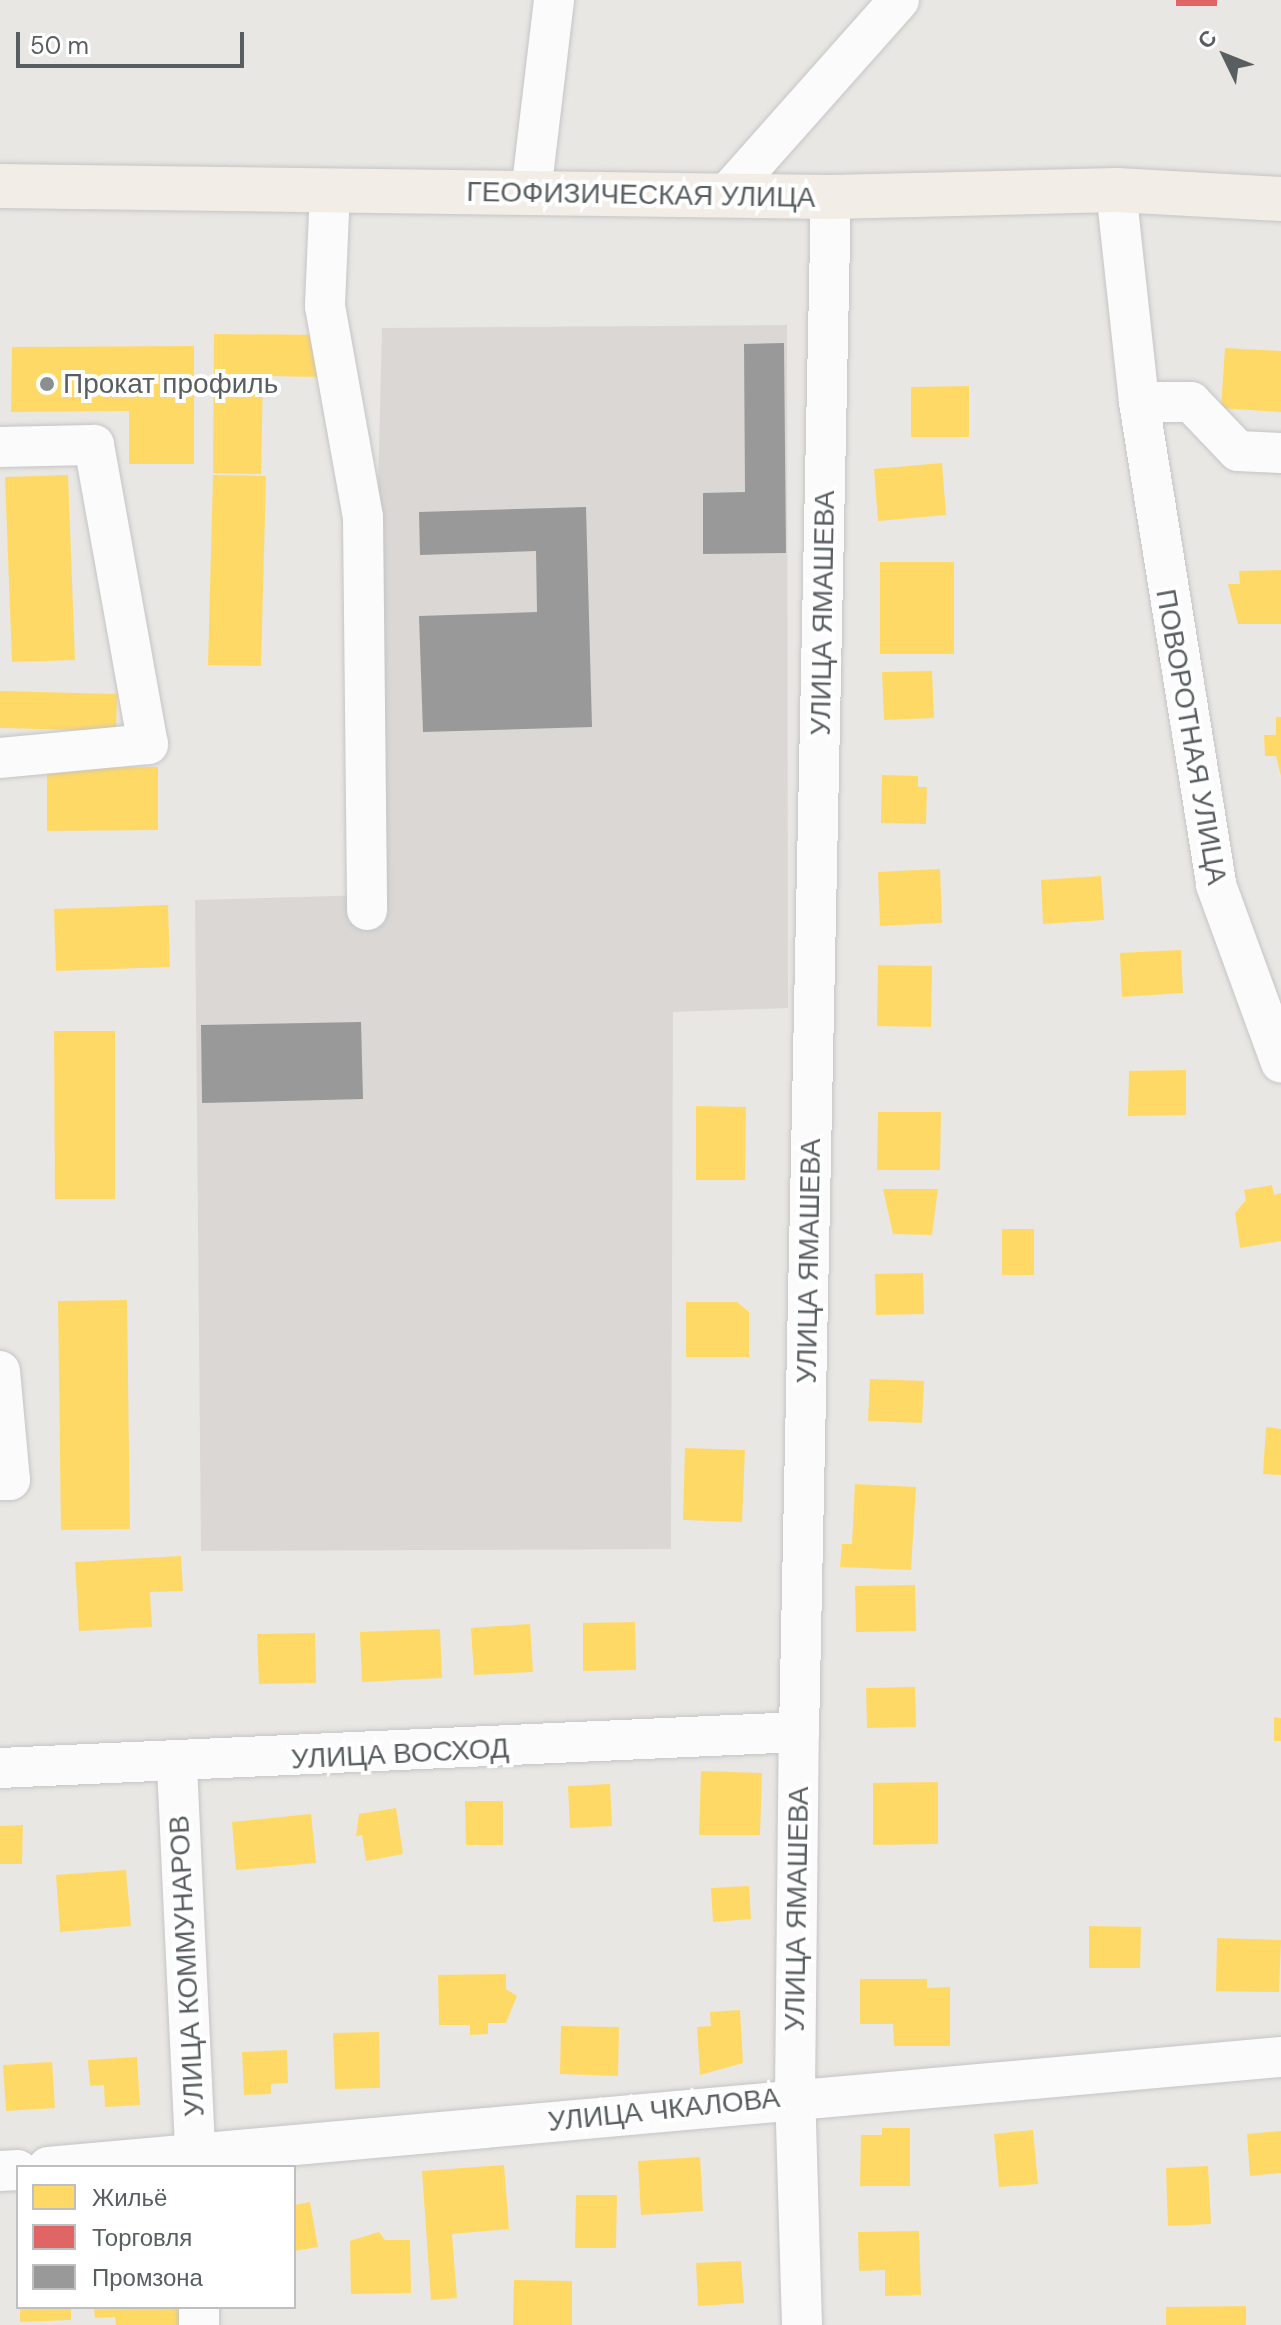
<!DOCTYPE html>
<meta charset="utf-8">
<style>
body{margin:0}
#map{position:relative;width:1281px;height:2325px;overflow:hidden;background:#e9e7e4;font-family:"DM Sans",sans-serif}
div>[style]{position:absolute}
.industrial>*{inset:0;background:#dad7d5}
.homes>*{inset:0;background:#ffd966}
.shops>*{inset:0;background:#e06666}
.industry>*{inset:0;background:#999}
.roads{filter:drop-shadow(0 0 2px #c4c5c5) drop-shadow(0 0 2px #c4c5c5)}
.minor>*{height:40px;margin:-20px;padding:0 20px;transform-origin:20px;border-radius:20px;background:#fcfbfb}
.major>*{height:44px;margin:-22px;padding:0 22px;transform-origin:22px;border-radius:22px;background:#f2ede7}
.dots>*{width:22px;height:22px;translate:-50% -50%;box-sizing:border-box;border:4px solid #fff;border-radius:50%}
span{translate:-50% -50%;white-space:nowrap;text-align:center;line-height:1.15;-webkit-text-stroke:8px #fff;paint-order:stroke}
.street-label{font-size:28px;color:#595f61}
.poi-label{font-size:28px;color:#595f61}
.left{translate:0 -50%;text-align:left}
.legend{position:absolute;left:16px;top:2165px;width:280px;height:144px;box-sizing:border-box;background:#fff;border:2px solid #bdbfc0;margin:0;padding:10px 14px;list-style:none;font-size:24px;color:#595f61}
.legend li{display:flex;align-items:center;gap:16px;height:40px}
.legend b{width:40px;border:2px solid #bdbfc0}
.north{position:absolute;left:1185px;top:16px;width:80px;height:80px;-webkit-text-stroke:6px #fff;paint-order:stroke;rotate:313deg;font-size:22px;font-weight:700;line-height:32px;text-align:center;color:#595f61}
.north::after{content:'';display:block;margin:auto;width:28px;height:36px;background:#595f61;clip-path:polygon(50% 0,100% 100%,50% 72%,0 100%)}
.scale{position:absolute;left:16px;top:32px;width:228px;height:36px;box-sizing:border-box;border:4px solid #595f61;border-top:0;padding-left:10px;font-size:24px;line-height:28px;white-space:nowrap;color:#595f61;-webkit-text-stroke:6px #fff;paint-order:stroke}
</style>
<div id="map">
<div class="industrial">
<div style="clip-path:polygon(787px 325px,788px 1008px,673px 1012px,671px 1549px,201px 1551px,195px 900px,368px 895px,382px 328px)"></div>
</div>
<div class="homes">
<div style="clip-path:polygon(214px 334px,322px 335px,322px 377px,263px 376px,261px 474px,213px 473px)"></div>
<div style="clip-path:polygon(194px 346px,194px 464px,129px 464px,129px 411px,11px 412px,12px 347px)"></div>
<div style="clip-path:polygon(1225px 348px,1281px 351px,1281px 412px,1221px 408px)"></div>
<div style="clip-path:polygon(969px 386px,969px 437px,911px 437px,911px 387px)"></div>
<div style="clip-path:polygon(942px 463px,946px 515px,878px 521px,874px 469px)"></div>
<div style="clip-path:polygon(68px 475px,75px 660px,12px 662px,5px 477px)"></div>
<div style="clip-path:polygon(213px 475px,266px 476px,261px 666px,208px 665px)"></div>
<div style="clip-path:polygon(880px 562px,954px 562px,954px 654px,880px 654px)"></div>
<div style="clip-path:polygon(1281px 570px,1281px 624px,1238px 624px,1228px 584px,1240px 584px,1239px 571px)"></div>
<div style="clip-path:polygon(932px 671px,934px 718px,884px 720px,882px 672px)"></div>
<div style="clip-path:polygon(0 691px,117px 694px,116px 731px,0 728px)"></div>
<div style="clip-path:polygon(1276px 717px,1281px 717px,1281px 776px,1276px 756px,1265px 756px,1264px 735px,1276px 735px)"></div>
<div style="clip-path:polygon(158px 767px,158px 830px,47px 831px,47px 768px)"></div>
<div style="clip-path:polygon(882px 775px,918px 776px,918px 787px,927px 787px,926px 824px,881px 823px)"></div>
<div style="clip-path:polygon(940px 869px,942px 923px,880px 926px,878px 872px)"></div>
<div style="clip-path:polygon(1101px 876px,1104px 920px,1043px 924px,1041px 880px)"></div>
<div style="clip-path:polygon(168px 905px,170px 967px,56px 971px,54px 909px)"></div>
<div style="clip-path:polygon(1181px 950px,1183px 993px,1122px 997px,1120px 953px)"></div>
<div style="clip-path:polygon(878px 965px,932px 966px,931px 1027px,877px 1026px)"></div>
<div style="clip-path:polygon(54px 1031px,115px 1031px,115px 1199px,55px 1199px)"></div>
<div style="clip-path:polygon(1186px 1070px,1186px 1115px,1128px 1116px,1129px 1071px)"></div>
<div style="clip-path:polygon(696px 1106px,746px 1107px,745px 1180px,696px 1180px)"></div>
<div style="clip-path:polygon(878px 1112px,941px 1112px,940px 1170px,877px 1170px)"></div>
<div style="clip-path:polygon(1272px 1185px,1274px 1195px,1281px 1193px,1281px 1241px,1240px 1248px,1235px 1213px,1246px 1200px,1244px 1190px)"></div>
<div style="clip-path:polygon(883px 1189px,938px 1189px,932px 1235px,893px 1234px)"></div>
<div style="clip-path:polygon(1002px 1229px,1034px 1229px,1034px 1275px,1002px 1275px)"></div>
<div style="clip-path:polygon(923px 1273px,924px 1314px,876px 1315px,875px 1274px)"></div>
<div style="clip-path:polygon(127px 1300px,130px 1529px,61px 1530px,58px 1301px)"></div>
<div style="clip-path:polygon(686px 1302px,737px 1302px,749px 1312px,749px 1357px,686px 1357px)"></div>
<div style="clip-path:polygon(870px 1379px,924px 1381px,922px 1423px,868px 1421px)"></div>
<div style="clip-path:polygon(1266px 1427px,1281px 1429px,1281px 1475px,1263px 1474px)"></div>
<div style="clip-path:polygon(685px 1448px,745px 1450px,742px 1522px,683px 1520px)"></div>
<div style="clip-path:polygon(855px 1484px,916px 1487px,911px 1570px,840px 1567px,842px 1544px,852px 1544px)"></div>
<div style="clip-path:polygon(181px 1556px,183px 1591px,150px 1592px,152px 1627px,79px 1631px,75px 1562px)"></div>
<div style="clip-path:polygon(915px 1585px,916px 1631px,856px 1632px,855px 1586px)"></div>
<div style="clip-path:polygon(635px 1622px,636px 1670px,583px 1671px,583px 1623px)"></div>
<div style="clip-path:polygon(530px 1624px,533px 1672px,474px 1675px,471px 1628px)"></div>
<div style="clip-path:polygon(440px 1629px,442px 1678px,362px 1682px,360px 1632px)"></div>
<div style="clip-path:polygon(315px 1633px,316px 1683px,259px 1684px,257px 1634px)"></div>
<div style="clip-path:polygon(915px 1687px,916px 1727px,867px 1728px,866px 1688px)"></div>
<div style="clip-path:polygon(1274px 1717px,1281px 1718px,1281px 1741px,1274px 1741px)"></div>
<div style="clip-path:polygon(701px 1771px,762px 1773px,760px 1835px,699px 1835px)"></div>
<div style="clip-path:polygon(938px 1782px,938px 1844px,873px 1845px,873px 1783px)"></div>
<div style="clip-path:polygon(610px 1784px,612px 1826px,570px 1828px,568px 1786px)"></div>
<div style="clip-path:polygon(465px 1801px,503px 1801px,503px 1845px,466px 1845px)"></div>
<div style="clip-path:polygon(396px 1808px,403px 1854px,366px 1861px,362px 1835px,356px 1836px,359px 1814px)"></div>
<div style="clip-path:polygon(311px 1814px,316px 1863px,236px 1870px,232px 1822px)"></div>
<div style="clip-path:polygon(23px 1825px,22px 1864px,0 1864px,0 1826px)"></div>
<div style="clip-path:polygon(126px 1870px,131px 1926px,60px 1932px,56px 1875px)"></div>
<div style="clip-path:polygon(749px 1886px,751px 1919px,713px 1922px,711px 1888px)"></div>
<div style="clip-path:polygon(1089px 1926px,1141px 1927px,1140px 1968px,1089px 1968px)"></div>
<div style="clip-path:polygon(1217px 1938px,1281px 1940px,1279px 1992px,1216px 1991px)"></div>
<div style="clip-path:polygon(506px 1974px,506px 1989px,517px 1996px,506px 2023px,488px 2023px,488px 2034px,470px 2035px,470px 2025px,439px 2025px,438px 1975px)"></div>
<div style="clip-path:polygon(860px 1979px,927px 1979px,927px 1988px,950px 1987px,950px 2046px,894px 2046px,893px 2024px,860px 2024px)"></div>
<div style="clip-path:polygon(740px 2010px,743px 2063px,700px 2075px,697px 2027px,711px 2026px,710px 2012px)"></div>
<div style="clip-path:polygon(561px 2026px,619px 2027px,618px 2076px,560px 2074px)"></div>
<div style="clip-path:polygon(379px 2032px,380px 2088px,335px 2089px,333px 2033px)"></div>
<div style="clip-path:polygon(287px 2050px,288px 2083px,271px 2084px,271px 2094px,244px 2095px,242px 2052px)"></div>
<div style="clip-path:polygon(137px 2057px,140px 2105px,105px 2107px,104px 2085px,90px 2086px,88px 2060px)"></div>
<div style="clip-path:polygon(52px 2062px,55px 2108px,6px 2111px,3px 2065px)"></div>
<div style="clip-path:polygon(882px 2128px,910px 2128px,910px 2186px,860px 2186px,861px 2135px,882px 2135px)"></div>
<div style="clip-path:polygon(1033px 2130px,1038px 2184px,999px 2187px,994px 2134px)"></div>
<div style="clip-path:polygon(1281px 2131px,1281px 2173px,1250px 2176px,1247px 2134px)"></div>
<div style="clip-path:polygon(700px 2157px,703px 2211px,641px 2215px,638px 2161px)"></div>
<div style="clip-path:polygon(504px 2165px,509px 2229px,452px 2234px,457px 2298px,431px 2300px,422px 2171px)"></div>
<div style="clip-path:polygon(1208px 2166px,1211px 2224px,1168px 2226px,1166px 2168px)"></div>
<div style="clip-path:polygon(576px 2195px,617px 2195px,616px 2248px,575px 2248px)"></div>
<div style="clip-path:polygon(310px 2202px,318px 2247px,294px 2251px,294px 2205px)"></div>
<div style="clip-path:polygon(919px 2231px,921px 2295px,885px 2296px,885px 2270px,859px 2271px,858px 2232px)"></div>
<div style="clip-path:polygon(379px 2232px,385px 2240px,410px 2240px,411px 2293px,351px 2294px,350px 2241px)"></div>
<div style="clip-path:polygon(741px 2261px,744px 2303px,698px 2306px,696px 2263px)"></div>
<div style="clip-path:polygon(514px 2280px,572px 2281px,572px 2325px,513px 2325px)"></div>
<div style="clip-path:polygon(1246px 2306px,1246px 2325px,1166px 2325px,1166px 2307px)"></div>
<div style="clip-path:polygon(20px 2307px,71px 2307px,71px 2320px,20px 2322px)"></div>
<div style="clip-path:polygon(94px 2307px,181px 2307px,181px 2325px,116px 2325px,115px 2317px,95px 2318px)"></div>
</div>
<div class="shops">
<div style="clip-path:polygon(1176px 0,1217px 0,1217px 6px,1176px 6px)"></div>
</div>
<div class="industry">
<div style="clip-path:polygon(784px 343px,786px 553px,703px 554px,703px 493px,745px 492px,744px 344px)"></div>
<div style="clip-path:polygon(586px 507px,592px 727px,423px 732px,419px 616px,537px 612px,536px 551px,420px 555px,419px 512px)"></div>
<div style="clip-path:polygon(361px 1022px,363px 1099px,202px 1103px,201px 1025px)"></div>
</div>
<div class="roads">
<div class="minor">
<div style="left:330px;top:190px;width:116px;rotate:92.5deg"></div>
<div style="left:325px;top:306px;width:214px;rotate:79.8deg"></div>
<div style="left:363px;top:517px;width:393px;rotate:89.4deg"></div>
<div style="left:1116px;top:190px;width:213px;rotate:83.8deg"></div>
<div style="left:1139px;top:402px;width:52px"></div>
<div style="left:1191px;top:402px;width:68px;rotate:46.2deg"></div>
<div style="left:1238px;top:451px;width:43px;rotate:2.7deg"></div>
<div style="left:531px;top:193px;width:194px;rotate:-83.2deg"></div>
<div style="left:725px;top:196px;width:262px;rotate:-48.4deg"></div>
<div style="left:1139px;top:402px;width:489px;rotate:80.9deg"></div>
<div style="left:1216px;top:885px;width:189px;rotate:69.9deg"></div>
<div style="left:0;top:447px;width:94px;rotate:-1.2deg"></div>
<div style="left:94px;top:445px;width:304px;rotate:79.8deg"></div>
<div style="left:148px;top:744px;width:149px;rotate:174.6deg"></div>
<div style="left:0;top:1371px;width:109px;rotate:84.8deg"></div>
<div style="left:10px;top:1480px;width:10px;rotate:180deg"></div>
<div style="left:177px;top:1766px;width:401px;rotate:87.3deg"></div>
<div style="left:0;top:1768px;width:800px;rotate:-2.58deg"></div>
<div style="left:48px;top:2167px;width:1238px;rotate:-5.1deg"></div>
<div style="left:0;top:2171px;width:18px;rotate:-3deg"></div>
<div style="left:199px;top:2307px;width:18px;rotate:90deg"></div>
<div style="left:802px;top:2325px;width:230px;rotate:-91.7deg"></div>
<div style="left:795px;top:2095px;width:363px;rotate:-89.4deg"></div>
<div style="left:799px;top:1732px;width:1535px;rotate:-88.81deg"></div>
</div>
<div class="major">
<div style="left:0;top:186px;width:831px;rotate:0.76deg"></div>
<div style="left:831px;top:197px;width:285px;rotate:-1.4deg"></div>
<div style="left:1116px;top:190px;width:165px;rotate:3.1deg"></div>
</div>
</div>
<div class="dots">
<div style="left:47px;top:384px;background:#8b8f8f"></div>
</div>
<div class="street-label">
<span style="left:641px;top:195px;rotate:1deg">ГЕОФИЗИЧЕСКАЯ УЛИЦА</span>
<span style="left:823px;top:613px;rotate:-89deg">УЛИЦА ЯМАШЕВА</span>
<span style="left:1191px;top:737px;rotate:80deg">ПОВОРОТНАЯ УЛИЦА</span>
<span style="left:809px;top:1261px;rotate:-89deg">УЛИЦА ЯМАШЕВА</span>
<span style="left:400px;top:1754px;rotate:-3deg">УЛИЦА ВОСХОД</span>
<span style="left:797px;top:1909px;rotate:-89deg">УЛИЦА ЯМАШЕВА</span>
<span style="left:187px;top:1966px;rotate:-93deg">УЛИЦА КОММУНАРОВ</span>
<span style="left:664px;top:2110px;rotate:-6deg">УЛИЦА ЧКАЛОВА</span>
</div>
<div class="poi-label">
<span class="left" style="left:63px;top:384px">Прокат профиль</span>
</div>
<ul class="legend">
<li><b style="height:22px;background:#ffd966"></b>Жильё</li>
<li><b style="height:22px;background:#e06666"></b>Торговля</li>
<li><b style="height:22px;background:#999"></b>Промзона</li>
</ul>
<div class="north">С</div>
<div class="scale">50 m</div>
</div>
